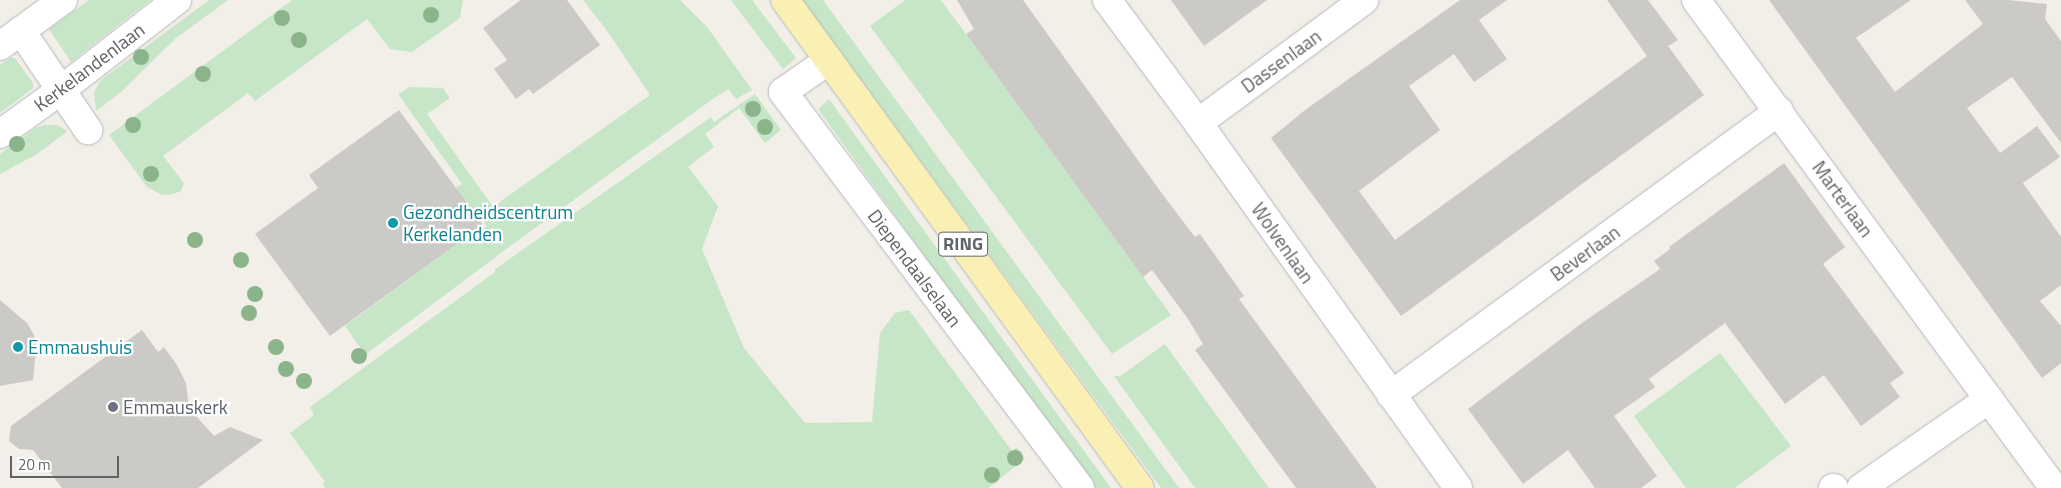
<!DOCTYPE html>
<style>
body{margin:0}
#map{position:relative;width:2061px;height:488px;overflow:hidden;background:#f1efe8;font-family:"Titillium Web",sans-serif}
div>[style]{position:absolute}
.green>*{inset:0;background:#c7e6c7}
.building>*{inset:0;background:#cccac6}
.roads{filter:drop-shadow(0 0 1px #b5b8bc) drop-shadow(0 0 1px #b5b8bc)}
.minor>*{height:28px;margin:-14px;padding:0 14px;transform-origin:14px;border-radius:14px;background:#fff}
.tertiary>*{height:28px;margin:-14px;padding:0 14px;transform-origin:14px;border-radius:14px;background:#fff}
.primary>*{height:28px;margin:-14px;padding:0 14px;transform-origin:14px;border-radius:14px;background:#fbf0b3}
.trees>*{width:16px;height:16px;margin:-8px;border-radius:50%;background:#8cb48b}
.dots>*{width:14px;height:14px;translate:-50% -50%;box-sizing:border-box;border:2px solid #fff;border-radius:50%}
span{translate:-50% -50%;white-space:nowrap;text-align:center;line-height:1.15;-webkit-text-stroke:4.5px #fff;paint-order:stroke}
.shield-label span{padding:1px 4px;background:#fff;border:1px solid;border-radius:4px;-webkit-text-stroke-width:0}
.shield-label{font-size:18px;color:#5f6368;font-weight:700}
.street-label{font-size:19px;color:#5f6368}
.culture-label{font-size:19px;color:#0d838f}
.left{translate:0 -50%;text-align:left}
.worship-label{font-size:19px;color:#5b616d}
.scale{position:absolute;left:10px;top:456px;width:109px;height:22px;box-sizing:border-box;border:2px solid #5f6368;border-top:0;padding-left:6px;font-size:15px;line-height:18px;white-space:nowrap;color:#5f6368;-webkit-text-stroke:4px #fff;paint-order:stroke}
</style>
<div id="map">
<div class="green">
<div style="clip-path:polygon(89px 0,150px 0,71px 62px,49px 29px)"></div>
<div style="clip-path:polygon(209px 0,228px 0,176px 38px,121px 92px,96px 111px,94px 92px,101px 80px)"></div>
<div style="clip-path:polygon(292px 0,463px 0,460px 18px,412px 52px,390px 49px,367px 19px,255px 101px,248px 93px,163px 156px,184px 183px,181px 191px,170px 195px,162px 195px,147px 187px,109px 135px)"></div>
<div style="clip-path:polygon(583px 0,680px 0,707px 27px,752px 90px,736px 99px,728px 89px,710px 101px,505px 250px,370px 351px,366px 356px,345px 326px,458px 243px,465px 243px,487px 226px,473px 208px,461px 217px,456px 187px,462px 184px,398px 94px,410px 87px,443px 88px,450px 98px,427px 114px,493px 207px,650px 95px,608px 32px)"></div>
<div style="clip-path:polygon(731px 0,752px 0,796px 58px,783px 69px)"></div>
<div style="clip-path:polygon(802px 0,823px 0,1179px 488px,1161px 488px)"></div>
<div style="clip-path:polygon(905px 0,941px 0,1171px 315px,1112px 354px,870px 26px)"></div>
<div style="clip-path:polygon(10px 58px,15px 58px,33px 83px,33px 88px,0 113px,0 65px)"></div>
<div style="clip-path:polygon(755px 94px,781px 130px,765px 143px,739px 108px,705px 134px,714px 147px,688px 167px,718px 206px,702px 249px,744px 348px,805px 423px,872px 422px,880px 333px,895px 313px,909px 310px,1012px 451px,1017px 447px,1025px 459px,988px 488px,325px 488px,323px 484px,325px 482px,290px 433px,314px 415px,310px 407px,495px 272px,494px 270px,711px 117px,714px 122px)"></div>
<div style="clip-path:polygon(829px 99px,899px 196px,1111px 488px,1095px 488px,981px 334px,818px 109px)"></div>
<div style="clip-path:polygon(44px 125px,56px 125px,68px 131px,37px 154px,0 174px,0 154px,36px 128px)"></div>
<div style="clip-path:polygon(1165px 344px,1269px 488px,1195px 488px,1114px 376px,1120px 376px)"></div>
<div style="clip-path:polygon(1720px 353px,1791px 446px,1735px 488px,1686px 488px,1634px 416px)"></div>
</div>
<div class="building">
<div style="clip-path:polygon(521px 0,567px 0,600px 45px,533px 94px,529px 89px,516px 99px,494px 69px,507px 60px,483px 28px)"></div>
<div style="clip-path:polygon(957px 0,1023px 0,1163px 195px,1195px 237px,1200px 234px,1244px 296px,1239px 299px,1377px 488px,1296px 488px,1195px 350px,1203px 344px,1188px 319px,1152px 270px,1143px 277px,966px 34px,974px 29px)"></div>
<div style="clip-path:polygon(1171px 0,1267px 0,1204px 46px)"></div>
<div style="clip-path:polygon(1460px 0,1507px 0,1479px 20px,1507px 59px,1474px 82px,1454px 54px,1409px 86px,1440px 130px,1359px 191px,1395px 240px,1647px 56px,1607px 0,1648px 0,1678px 40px,1668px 46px,1704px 95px,1401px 316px,1271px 138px,1305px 110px)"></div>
<div style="clip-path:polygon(1769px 0,1911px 0,1856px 38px,1895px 92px,1983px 24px,1965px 0,2008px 0,2047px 4px,2045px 19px,2061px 41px,2061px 143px,2012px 77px,1967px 108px,2000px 153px,2037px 126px,2060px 157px,2023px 183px,2061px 237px,2061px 285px,2040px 301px,2061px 326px,2061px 363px,2042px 378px)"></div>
<div style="clip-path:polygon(399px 110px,483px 225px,330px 336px,255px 234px,318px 188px,309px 175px)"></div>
<div style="clip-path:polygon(1784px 163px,1845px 247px,1823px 264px,1904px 373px,1890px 383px,1900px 397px,1861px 426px,1824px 375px,1785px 404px,1725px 323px,1649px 379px,1655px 387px,1614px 416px,1657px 476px,1641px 488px,1595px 488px,1568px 450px,1523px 484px,1468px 409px,1582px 323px,1660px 269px,1654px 261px,1670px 249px,1669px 247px)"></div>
<div style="clip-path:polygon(0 300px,27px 323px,34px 335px,36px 349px,33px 380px,0 386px)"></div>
<div style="clip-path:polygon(142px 330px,158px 352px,164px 347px,177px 365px,186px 383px,189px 408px,214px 436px,230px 427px,263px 440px,198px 488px,62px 488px,33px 450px,19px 449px,9px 441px,11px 426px)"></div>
</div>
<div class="roads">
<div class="minor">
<div style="left:1107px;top:0;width:153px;rotate:53.5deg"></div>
<div style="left:1198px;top:123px;width:448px;rotate:54.5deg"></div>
<div style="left:1696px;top:0;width:605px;rotate:53.74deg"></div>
<div style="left:21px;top:31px;width:120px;rotate:55.9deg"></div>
<div style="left:829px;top:60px;width:56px;rotate:145.2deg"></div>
<div style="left:783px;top:92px;width:495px;rotate:53.1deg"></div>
<div style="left:1198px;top:123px;width:207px;rotate:-36.5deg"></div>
<div style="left:1391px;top:395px;width:481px;rotate:-36.2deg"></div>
<div style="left:1833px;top:488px;width:1px"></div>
<div style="left:1861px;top:488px;width:156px;rotate:-34.8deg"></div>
</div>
<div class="tertiary">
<div style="left:0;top:46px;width:78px;rotate:-36.1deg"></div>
<div style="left:0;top:134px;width:75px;rotate:-35.8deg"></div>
<div style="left:61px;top:90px;width:147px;rotate:-37.8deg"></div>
</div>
<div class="primary">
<div style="left:785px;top:0;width:603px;rotate:53.97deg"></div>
</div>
</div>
<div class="trees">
<div style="left:431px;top:15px"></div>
<div style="left:282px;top:18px"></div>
<div style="left:299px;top:40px"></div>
<div style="left:141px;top:57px"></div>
<div style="left:203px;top:74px"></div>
<div style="left:753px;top:109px"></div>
<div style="left:133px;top:125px"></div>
<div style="left:765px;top:127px"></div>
<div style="left:17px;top:144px"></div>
<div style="left:151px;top:174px"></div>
<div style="left:195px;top:240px"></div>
<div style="left:241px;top:260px"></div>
<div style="left:255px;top:294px"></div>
<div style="left:249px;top:313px"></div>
<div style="left:276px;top:347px"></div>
<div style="left:359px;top:356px"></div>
<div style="left:286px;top:369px"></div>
<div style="left:304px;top:381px"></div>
<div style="left:1015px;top:458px"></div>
<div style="left:992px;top:475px"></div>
</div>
<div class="dots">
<div style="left:393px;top:223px;background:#0f9aa8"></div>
<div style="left:18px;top:347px;background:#0f9aa8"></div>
<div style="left:113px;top:407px;background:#6b7280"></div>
</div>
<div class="shield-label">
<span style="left:963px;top:244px">RING</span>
</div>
<div class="street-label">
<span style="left:1281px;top:61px;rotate:-36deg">Dassenlaan</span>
<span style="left:89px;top:67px;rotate:-37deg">Kerkelandenlaan</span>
<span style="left:1843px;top:199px;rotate:54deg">Marterlaan</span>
<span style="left:1283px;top:243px;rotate:55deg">Wolvenlaan</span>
<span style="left:1585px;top:253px;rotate:-36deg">Beverlaan</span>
<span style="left:915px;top:268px;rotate:53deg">Diependaalselaan</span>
</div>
<div class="culture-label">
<span class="left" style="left:403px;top:223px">Gezondheidscentrum<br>Kerkelanden</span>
<span class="left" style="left:28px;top:347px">Emmaushuis</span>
</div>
<div class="worship-label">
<span class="left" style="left:123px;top:407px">Emmauskerk</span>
</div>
<div class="scale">20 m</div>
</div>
